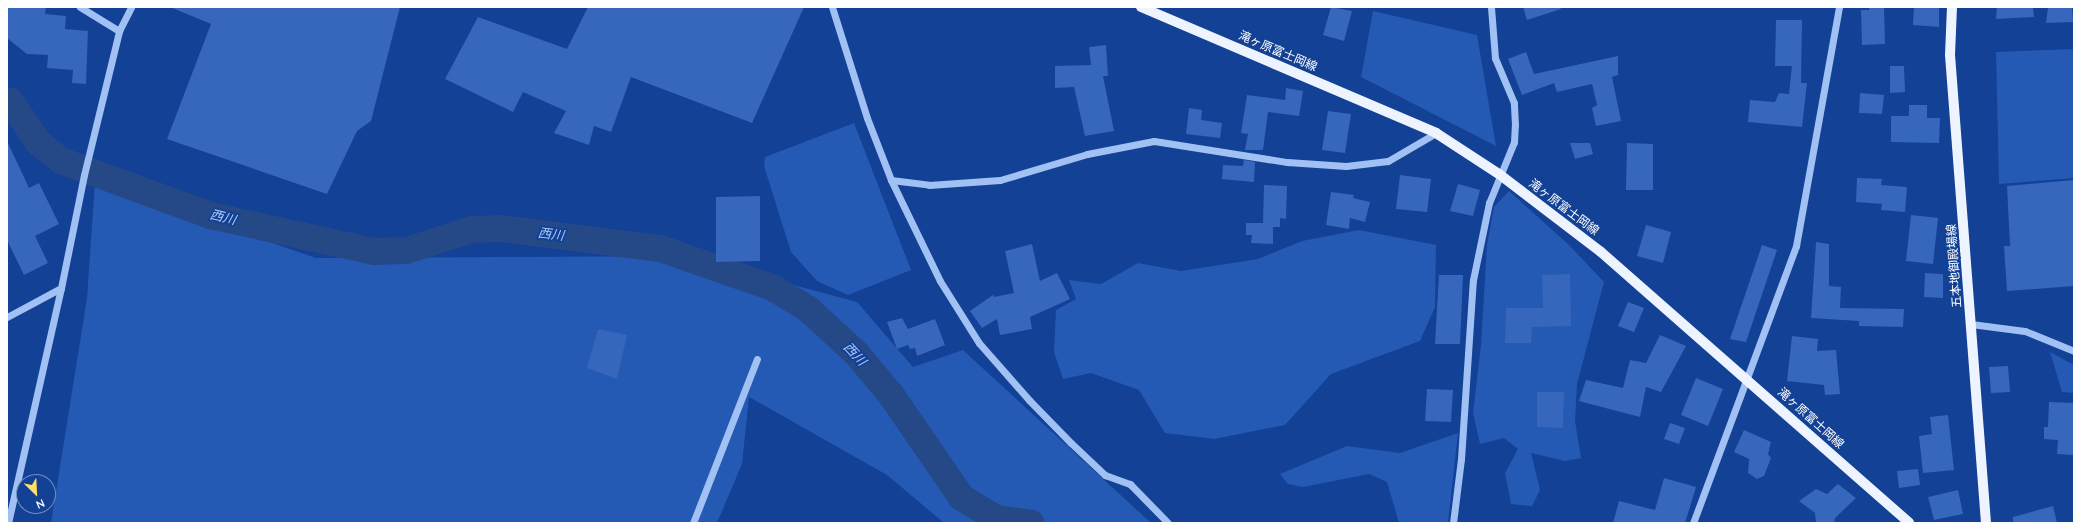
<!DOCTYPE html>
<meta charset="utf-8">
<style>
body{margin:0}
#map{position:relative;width:2081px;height:530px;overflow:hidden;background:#124195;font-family:Quicksand,"Noto Sans JP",sans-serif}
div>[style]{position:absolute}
.green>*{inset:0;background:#2459b4}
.river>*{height:27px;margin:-13.5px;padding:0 13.5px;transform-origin:13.5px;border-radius:13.5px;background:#254887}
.building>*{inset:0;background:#3667bc}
.minor>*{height:7px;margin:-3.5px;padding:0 3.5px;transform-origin:3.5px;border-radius:3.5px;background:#a1c0f3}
.major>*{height:10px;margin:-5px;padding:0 5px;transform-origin:5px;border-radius:5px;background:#edf3ff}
span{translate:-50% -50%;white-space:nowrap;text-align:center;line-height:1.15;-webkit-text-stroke:3.5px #124195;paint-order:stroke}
.street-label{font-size:12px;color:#fff}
.water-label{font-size:13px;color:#aecaf9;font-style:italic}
.frame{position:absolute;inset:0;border:8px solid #fff;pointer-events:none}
.north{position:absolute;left:16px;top:474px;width:40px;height:40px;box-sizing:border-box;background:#124195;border:1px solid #718dbf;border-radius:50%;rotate:156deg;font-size:11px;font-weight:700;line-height:16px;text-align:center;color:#fff}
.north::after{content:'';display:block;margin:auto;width:14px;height:18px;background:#ffde63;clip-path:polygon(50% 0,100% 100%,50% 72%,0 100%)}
</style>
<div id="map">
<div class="green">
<div style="clip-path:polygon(1373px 11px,1477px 35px,1496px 146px,1361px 77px)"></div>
<div style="clip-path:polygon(2074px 49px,2074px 178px,1999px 184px,1996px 52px)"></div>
<div style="clip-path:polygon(854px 123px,911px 270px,848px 295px,817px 281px,791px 252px,764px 166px,765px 157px)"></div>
<div style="clip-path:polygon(95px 182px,316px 258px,686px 256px,857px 302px,913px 367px,963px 350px,1151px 523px,944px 523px,887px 475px,749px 397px,742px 464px,717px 523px,51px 523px,87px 298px)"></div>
<div style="clip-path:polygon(1509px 191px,1569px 245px,1604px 282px,1577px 384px,1575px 421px,1581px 458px,1565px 461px,1531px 453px,1540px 490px,1532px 506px,1511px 504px,1505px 473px,1518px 449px,1504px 438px,1480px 444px,1473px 413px,1481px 345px,1487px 245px,1494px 207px)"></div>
<div style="clip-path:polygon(1359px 230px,1436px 245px,1435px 307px,1420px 341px,1331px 374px,1285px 425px,1214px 439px,1165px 433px,1139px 390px,1091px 373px,1063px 379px,1054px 352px,1056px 310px,1076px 299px,1069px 280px,1101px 284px,1138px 263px,1181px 271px,1258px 259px,1302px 241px)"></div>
<div style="clip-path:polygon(2050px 352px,2074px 365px,2074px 393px,2062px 392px)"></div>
<div style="clip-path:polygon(1458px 433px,1448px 523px,1399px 523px,1387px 482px,1369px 474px,1303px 487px,1288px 484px,1280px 474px,1347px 446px,1400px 453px)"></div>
</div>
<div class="river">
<div style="left:7px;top:100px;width:3px;rotate:18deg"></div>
<div style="left:10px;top:101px;width:50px;rotate:55.7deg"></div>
<div style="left:38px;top:142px;width:28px;rotate:39deg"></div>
<div style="left:60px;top:160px;width:160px;rotate:20.1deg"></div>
<div style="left:210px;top:215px;width:168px;rotate:12.4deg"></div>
<div style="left:374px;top:251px;width:32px;rotate:-2deg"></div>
<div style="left:406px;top:250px;width:68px;rotate:-17.9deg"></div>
<div style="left:471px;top:229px;width:30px;rotate:-2deg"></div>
<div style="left:501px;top:228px;width:160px;rotate:7.2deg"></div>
<div style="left:660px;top:248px;width:119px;rotate:19.2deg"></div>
<div style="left:772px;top:287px;width:41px;rotate:31deg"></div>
<div style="left:807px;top:308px;width:67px;rotate:42.6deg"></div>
<div style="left:856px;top:353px;width:55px;rotate:50.2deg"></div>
<div style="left:891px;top:395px;width:124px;rotate:55.5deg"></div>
<div style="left:961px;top:497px;width:41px;rotate:31deg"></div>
<div style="left:996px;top:518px;width:35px;rotate:8deg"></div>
</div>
<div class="building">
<div style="clip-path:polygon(7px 7px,46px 7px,45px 14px,66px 16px,65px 29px,88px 31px,86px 84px,72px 83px,73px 70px,47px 68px,48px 55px,27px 54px,7px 38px)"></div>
<div style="clip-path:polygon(170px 7px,400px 7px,371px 121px,357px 131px,327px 194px,167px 139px,211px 24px)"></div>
<div style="clip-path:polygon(588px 7px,804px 7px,752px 123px,631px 77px,611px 132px,594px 126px,589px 145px,554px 133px,566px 111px,523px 92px,513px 112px,445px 79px,478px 17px,567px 49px)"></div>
<div style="clip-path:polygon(1331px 7px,1352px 11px,1344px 41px,1323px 35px)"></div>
<div style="clip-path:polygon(1523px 7px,1560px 7px,1561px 9px,1527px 20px)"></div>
<div style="clip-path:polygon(1869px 7px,1884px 7px,1885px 44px,1862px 45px,1861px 10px,1869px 10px)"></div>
<div style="clip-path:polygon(1914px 7px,1939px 7px,1939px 27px,1913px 25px)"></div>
<div style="clip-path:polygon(1997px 7px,2033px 7px,2034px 17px,1996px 19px)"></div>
<div style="clip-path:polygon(2048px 7px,2072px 7px,2073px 22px,2046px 23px)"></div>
<div style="clip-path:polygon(1776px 20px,1802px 20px,1801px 83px,1807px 83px,1802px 127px,1748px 122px,1750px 100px,1775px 102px,1779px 93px,1789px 94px,1792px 66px,1775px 66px)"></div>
<div style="clip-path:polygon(1106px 45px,1108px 76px,1103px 76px,1114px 131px,1085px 136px,1074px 87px,1055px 88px,1055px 66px,1091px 65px,1089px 47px)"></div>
<div style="clip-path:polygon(1526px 52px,1534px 74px,1618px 56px,1618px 75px,1612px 77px,1621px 121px,1596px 126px,1592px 108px,1597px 105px,1592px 84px,1557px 92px,1554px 83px,1522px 95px,1508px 59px)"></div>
<div style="clip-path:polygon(1890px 66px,1904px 66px,1905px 92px,1890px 93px)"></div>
<div style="clip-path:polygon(1286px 88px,1303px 91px,1299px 116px,1268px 112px,1263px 150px,1245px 150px,1248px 134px,1241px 133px,1247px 95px,1285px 100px)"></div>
<div style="clip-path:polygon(1860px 93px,1884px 95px,1882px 114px,1859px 113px)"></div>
<div style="clip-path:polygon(1909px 105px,1927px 105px,1927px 118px,1940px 118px,1939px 143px,1891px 142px,1891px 116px,1909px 116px)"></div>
<div style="clip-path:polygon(1189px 108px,1202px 110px,1201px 120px,1222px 123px,1220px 138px,1186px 134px)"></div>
<div style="clip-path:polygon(1328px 111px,1351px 114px,1345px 153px,1322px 150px)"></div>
<div style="clip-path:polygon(7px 141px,29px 188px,39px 183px,59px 224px,35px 236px,48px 263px,24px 275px,7px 240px)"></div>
<div style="clip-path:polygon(1570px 143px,1590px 143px,1593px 154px,1575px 159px)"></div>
<div style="clip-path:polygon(1627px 143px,1653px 144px,1653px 190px,1626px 190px)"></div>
<div style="clip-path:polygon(1244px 160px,1255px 162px,1254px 182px,1222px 179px,1223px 165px,1243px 166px)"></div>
<div style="clip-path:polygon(1400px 175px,1431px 179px,1427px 212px,1396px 209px)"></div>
<div style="clip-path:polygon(1857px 178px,1882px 179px,1881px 185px,1907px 187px,1905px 212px,1881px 210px,1882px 204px,1856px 202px)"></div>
<div style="clip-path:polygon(2074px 180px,2074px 286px,2007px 291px,2004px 246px,2010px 246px,2007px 186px)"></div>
<div style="clip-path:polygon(1458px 184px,1480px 190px,1473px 216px,1450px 211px)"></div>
<div style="clip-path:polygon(1264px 185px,1287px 186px,1286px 219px,1280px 218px,1280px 227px,1273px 227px,1273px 244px,1251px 243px,1252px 235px,1246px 235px,1246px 223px,1263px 223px)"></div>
<div style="clip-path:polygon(1331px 192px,1354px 195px,1353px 198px,1370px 202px,1365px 222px,1350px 218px,1349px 229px,1326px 225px)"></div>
<div style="clip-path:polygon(760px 196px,760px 261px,716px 262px,716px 197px)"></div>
<div style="clip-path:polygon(1911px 215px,1938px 218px,1933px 264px,1906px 261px)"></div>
<div style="clip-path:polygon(1646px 225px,1671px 232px,1663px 263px,1637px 256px)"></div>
<div style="clip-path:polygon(1816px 242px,1829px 244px,1829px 286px,1841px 287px,1840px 308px,1904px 309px,1903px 327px,1859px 326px,1859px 321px,1811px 318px)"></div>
<div style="clip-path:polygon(1032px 244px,1040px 281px,1057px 273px,1070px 299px,1030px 317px,1032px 329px,1000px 335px,997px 319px,982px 328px,970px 311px,993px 295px,994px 297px,1014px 293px,1005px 251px)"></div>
<div style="clip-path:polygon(1762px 245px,1777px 250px,1746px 342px,1730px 339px)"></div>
<div style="clip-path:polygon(1925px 273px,1943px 274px,1943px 298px,1924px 297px)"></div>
<div style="clip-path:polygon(1570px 274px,1571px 326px,1532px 327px,1531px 343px,1505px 343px,1506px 308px,1543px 308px,1542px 275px)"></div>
<div style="clip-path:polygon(1439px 275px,1463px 275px,1460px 344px,1435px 344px)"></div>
<div style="clip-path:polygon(1628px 302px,1644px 308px,1634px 332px,1618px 326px)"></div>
<div style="clip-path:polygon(902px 318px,908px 329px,935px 319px,945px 345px,917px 356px,915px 348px,910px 349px,908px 345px,897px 349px,887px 322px)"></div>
<div style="clip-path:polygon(598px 329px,627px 335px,617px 379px,587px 368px)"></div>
<div style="clip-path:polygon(1660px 335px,1686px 346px,1661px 392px,1646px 387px,1640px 417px,1579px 401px,1586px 380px,1623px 388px,1630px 360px,1646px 363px)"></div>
<div style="clip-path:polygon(1792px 336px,1818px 339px,1817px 351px,1836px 350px,1840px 394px,1825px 395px,1824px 385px,1787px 381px)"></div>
<div style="clip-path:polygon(2008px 366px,2010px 392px,1991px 393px,1989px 367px)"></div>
<div style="clip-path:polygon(1696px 378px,1723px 389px,1708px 426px,1681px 415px)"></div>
<div style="clip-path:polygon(1427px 389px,1453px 390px,1451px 422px,1425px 421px)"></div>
<div style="clip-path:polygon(1537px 392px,1564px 392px,1563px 428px,1537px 427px)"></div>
<div style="clip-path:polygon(2049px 402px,2074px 403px,2074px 455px,2057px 454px,2058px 440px,2044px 439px,2044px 427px,2048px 427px)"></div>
<div style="clip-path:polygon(1948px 415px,1954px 470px,1923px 473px,1919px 436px,1932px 434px,1930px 417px)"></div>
<div style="clip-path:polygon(1670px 423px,1685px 428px,1679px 444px,1664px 439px)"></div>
<div style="clip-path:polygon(1744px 430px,1771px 442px,1768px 454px,1771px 458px,1764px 476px,1757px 479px,1748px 473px,1749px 459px,1734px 452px)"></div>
<div style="clip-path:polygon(1918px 469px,1920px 485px,1899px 488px,1897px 471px)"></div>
<div style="clip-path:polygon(1664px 478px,1696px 487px,1685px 523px,1613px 523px,1619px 501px,1655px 510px)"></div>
<div style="clip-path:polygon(1838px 484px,1856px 498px,1835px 518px,1834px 523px,1816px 523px,1815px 513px,1799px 501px,1816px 489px,1827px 494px)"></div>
<div style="clip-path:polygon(1958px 490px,1963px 514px,1934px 520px,1928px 497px)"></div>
<div style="clip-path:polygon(2053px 506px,2057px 523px,2013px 523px,2013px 517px)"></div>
</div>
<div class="minor">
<div style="left:80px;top:7px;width:46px;rotate:31.6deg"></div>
<div style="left:832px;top:7px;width:116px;rotate:72.5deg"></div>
<div style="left:867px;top:118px;width:66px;rotate:68.8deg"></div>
<div style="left:891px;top:180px;width:112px;rotate:64.1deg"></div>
<div style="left:940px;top:281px;width:73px;rotate:57.8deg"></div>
<div style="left:979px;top:343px;width:76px;rotate:48.7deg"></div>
<div style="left:1029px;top:400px;width:60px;rotate:45.7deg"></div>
<div style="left:1071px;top:443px;width:47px;rotate:43.3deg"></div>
<div style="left:1105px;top:475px;width:27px;rotate:20deg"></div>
<div style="left:1130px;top:484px;width:54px;rotate:45.7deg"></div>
<div style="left:891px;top:180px;width:38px;rotate:7deg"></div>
<div style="left:929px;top:185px;width:71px;rotate:-4deg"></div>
<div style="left:1000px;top:180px;width:91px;rotate:-16.6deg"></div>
<div style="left:1087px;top:154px;width:68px;rotate:-11deg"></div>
<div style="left:1154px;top:141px;width:135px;rotate:9deg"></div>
<div style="left:1287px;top:162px;width:59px;rotate:3.9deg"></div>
<div style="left:1346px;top:166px;width:42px;rotate:-6.8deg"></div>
<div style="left:1388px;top:161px;width:56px;rotate:-30.3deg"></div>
<div style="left:7px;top:317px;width:61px;rotate:-28.2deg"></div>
<div style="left:1971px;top:324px;width:54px;rotate:7.4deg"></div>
<div style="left:2025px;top:331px;width:53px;rotate:22.2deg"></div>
<div style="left:8px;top:523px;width:241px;rotate:-77.3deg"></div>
<div style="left:61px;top:288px;width:115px;rotate:-78.5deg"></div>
<div style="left:84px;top:175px;width:148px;rotate:-76.3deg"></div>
<div style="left:119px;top:31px;width:27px;rotate:-63deg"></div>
<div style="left:693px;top:523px;width:176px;rotate:-68.7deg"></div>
<div style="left:1453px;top:523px;width:64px;rotate:-82.9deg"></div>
<div style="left:1461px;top:459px;width:179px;rotate:-86.2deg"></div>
<div style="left:1473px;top:280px;width:79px;rotate:-78.3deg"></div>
<div style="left:1489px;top:203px;width:66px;rotate:-67.7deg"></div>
<div style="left:1514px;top:142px;width:17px;rotate:-87deg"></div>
<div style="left:1515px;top:125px;width:22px;rotate:-93deg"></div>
<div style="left:1514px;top:103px;width:49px;rotate:-112.9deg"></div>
<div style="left:1495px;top:58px;width:51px;rotate:-94.5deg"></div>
<div style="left:1693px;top:523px;width:296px;rotate:-69.6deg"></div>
<div style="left:1796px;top:246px;width:243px;rotate:-79.8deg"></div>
</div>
<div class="major">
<div style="left:1141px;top:7px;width:321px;rotate:23.1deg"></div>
<div style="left:1436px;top:133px;width:75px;rotate:33.1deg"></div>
<div style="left:1499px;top:174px;width:128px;rotate:37.4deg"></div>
<div style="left:1601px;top:252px;width:410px;rotate:41.3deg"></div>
<div style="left:1952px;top:7px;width:48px;rotate:92.4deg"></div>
<div style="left:1950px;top:55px;width:469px;rotate:85.6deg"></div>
</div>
<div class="street-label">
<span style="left:1278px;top:51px;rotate:23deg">滝ヶ原富士岡線</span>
<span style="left:1564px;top:207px;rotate:37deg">滝ヶ原富士岡線</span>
<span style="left:1954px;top:266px;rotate:-94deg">五本地御殿場線</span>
<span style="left:1811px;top:418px;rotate:42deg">滝ヶ原富士岡線</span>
</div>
<div class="water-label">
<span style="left:223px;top:217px;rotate:14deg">西川</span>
<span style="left:551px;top:234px;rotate:7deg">西川</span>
<span style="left:855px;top:354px;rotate:47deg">西川</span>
</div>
<div class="frame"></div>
<div class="north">N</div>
</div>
